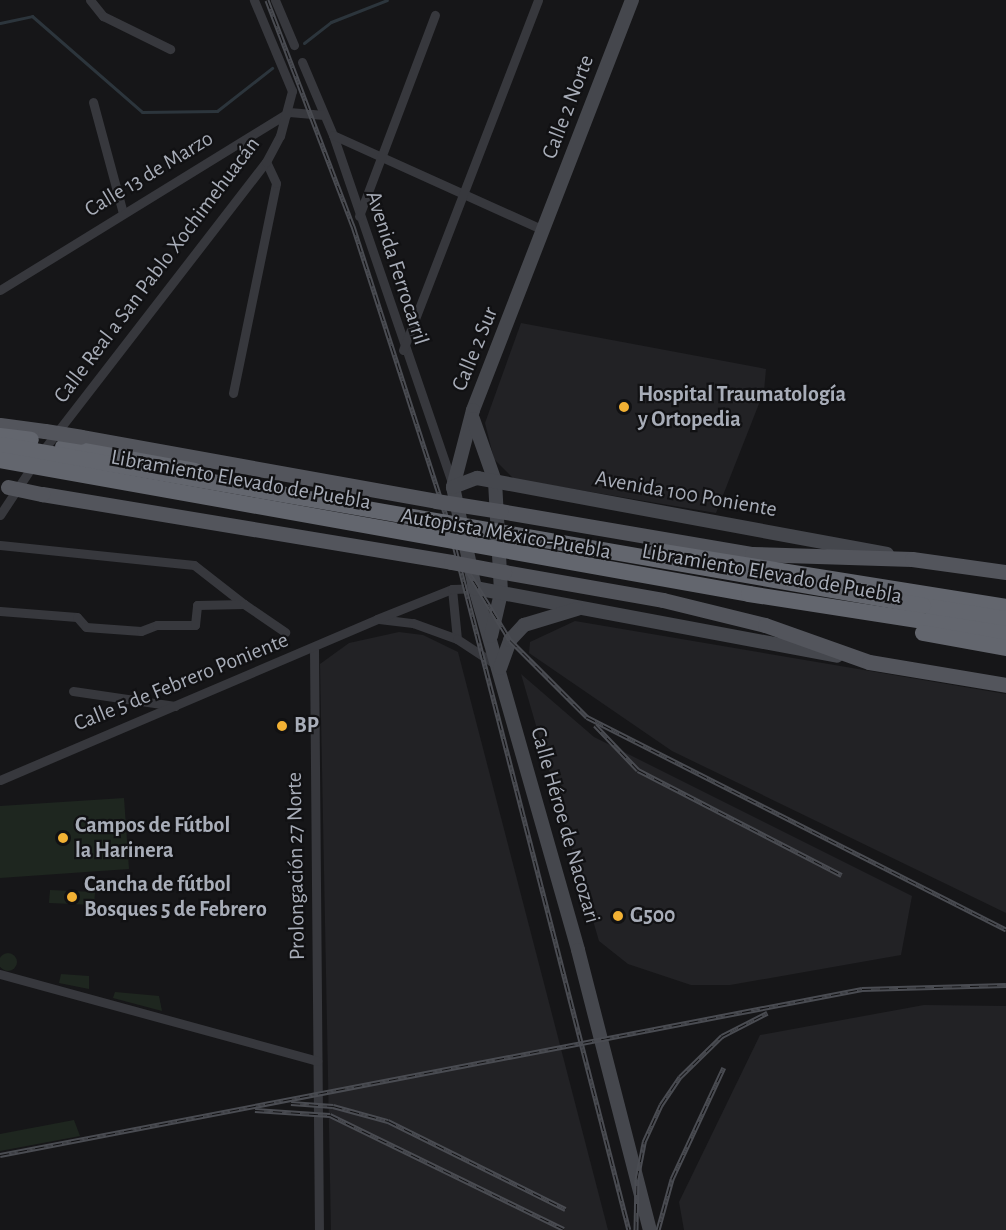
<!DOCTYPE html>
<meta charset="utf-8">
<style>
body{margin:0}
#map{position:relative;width:1006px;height:1230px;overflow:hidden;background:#161618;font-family:"Alegreya Sans",sans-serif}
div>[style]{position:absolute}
.built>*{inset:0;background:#222225}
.green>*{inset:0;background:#1e261f}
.round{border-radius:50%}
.stream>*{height:3px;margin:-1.5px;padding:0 1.5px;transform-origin:1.5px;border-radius:1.5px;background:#2c353c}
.street>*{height:9px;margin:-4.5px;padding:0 4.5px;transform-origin:4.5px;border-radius:4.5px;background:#37383d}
.secondary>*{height:14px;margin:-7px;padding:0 7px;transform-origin:7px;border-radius:7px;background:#45474d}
.primary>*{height:15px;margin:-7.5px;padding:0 7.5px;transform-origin:7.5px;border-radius:7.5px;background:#53555c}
.highway>*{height:16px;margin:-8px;padding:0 8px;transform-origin:8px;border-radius:8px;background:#63666e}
.rail>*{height:5px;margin-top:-2.5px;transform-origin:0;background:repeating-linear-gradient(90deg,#111113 0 9px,#4a4c52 0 18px);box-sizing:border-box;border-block:2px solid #4a4c52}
.primary-bridge>*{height:15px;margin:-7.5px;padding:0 7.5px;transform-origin:7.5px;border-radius:7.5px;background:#53555c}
.highway-bridge>*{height:16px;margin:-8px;padding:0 8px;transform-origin:8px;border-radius:8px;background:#63666e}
.dots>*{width:16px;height:16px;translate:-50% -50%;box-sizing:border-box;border:3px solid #111113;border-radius:50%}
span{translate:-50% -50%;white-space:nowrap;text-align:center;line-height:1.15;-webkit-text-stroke:4.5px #111113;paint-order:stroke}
.street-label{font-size:22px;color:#a8adb8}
.poi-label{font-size:22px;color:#a8adb8;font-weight:700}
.left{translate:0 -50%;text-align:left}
</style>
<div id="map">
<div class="built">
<div style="clip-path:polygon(521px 323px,766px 369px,764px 391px,716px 513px,514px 479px,494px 459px,485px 423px)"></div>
<div style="clip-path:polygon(575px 621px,1006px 694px,1006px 913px,672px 751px,529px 653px,530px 642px)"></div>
<div style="clip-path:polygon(399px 632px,423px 635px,458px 652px,608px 1230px,331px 1230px,320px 664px,349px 643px)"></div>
<div style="clip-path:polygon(521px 674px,594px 737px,912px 896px,901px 955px,730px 985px,691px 985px,628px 964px,599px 941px)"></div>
<div style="clip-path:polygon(924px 1005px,1006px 1006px,1006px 1230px,684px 1230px,679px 1202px,760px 1035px)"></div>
</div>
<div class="green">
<div style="clip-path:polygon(124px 798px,129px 869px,0 878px,0 806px)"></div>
<div style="clip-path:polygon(50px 890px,95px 892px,94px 905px,49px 903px)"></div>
<div class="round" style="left:-1px;top:953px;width:18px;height:18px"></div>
<div style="clip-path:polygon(61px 974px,89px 976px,89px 989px,59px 983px)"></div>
<div style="clip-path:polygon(115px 992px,159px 996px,162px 1011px,113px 998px)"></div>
<div style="clip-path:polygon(74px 1120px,80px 1136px,0 1151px,0 1134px)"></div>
</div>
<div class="stream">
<div style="left:0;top:23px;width:33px;rotate:-12deg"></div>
<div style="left:32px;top:16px;width:146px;rotate:41.1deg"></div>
<div style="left:142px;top:112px;width:75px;rotate:-0.8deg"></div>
<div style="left:217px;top:111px;width:70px;rotate:-38deg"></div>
<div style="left:304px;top:43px;width:34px;rotate:-38deg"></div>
<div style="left:331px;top:22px;width:60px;rotate:-21.4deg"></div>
</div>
<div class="street">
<div style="left:90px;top:0;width:21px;rotate:51deg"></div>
<div style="left:103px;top:16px;width:75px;rotate:26.2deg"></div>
<div style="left:275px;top:0;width:49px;rotate:67.1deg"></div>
<div style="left:302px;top:62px;width:79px;rotate:67deg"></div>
<div style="left:333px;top:135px;width:371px;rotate:71.1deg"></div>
<div style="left:93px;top:102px;width:115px;rotate:74.9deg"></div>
<div style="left:333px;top:135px;width:230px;rotate:24.3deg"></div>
<div style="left:359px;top:216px;width:215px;rotate:-69.3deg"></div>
<div style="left:0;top:290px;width:339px;rotate:-31.6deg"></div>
<div style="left:289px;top:112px;width:35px;rotate:5deg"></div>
<div style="left:403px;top:350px;width:375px;rotate:-68.9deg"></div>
<div style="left:233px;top:393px;width:214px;rotate:-78.4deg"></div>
<div style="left:276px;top:183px;width:23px;rotate:-115deg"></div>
<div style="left:41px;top:453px;width:368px;rotate:-52.3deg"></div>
<div style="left:266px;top:162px;width:30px;rotate:-62deg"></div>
<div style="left:280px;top:136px;width:47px;rotate:-75.1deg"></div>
<div style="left:292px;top:91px;width:99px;rotate:-112.7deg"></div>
<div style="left:0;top:515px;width:60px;rotate:-56.6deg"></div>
<div style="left:0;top:545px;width:195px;rotate:5.9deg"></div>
<div style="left:194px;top:565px;width:63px;rotate:38deg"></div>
<div style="left:452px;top:589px;width:50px;rotate:84.3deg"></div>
<div style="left:0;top:611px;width:77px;rotate:4.5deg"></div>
<div style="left:77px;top:617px;width:13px;rotate:48deg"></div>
<div style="left:86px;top:627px;width:55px;rotate:4.2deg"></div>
<div style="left:141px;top:631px;width:17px;rotate:-21deg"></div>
<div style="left:157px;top:625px;width:38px"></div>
<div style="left:195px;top:625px;width:20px;rotate:-84deg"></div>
<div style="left:197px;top:605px;width:47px;rotate:-1.2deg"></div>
<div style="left:244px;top:604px;width:50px;rotate:34.3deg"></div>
<div style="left:379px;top:619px;width:34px;rotate:7deg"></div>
<div style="left:413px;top:623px;width:47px;rotate:20deg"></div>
<div style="left:457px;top:639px;width:45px;rotate:33.3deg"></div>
<div style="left:314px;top:650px;width:580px;rotate:89.51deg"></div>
<div style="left:73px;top:691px;width:103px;rotate:8.4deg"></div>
<div style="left:0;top:780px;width:410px;rotate:-23.1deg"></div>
<div style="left:377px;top:619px;width:81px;rotate:-21.8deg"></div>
<div style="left:452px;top:589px;width:23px;rotate:-2deg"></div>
<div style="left:0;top:974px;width:329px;rotate:15.3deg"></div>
</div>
<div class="secondary">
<div style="left:632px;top:0;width:440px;rotate:111.2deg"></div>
<div style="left:473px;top:410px;width:80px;rotate:104.6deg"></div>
<div style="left:453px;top:487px;width:103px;rotate:77.7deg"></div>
<div style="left:475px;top:588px;width:376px;rotate:74.1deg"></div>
<div style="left:578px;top:950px;width:289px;rotate:75.6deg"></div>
<div style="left:473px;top:419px;width:66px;rotate:70.5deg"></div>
<div style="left:495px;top:481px;width:112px;rotate:86.9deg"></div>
<div style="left:501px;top:593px;width:44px;rotate:103.1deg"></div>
<div style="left:453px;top:487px;width:26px;rotate:-21deg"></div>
<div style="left:477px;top:478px;width:417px;rotate:10.5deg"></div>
<div style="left:475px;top:588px;width:368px;rotate:10.6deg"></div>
<div style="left:500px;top:668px;width:30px;rotate:-70deg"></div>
<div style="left:510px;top:640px;width:21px;rotate:-47deg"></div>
<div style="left:524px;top:625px;width:55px;rotate:-16.8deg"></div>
</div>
<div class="primary">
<div style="left:0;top:425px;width:45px;rotate:7.6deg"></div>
<div style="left:81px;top:437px;width:361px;rotate:10.2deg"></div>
<div style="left:42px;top:494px;width:415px;rotate:9.4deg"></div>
<div style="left:500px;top:511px;width:256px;rotate:9.7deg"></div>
<div style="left:752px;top:554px;width:160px;rotate:1.8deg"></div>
<div style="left:912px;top:559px;width:95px;rotate:7.9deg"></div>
<div style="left:504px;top:572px;width:161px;rotate:10deg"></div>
<div style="left:663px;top:600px;width:105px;rotate:13.8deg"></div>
<div style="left:765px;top:625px;width:110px;rotate:19.6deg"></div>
<div style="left:869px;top:662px;width:139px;rotate:9.5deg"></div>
</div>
<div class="highway">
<div style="left:0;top:436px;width:31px;rotate:7deg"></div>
<div style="left:63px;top:447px;width:134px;rotate:10.3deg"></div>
<div style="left:657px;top:551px;width:353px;rotate:9.1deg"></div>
<div style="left:930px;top:607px;width:77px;rotate:9deg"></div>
</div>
<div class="rail">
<div style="left:267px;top:0;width:242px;rotate:69.2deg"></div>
<div style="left:353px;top:226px;width:318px;rotate:72.2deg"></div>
<div style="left:450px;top:529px;width:723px;rotate:75.68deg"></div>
<div style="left:464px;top:565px;width:88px;rotate:58.5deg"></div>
<div style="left:510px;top:640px;width:109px;rotate:45deg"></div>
<div style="left:587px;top:717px;width:470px;rotate:26.9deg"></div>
<div style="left:595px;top:725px;width:62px;rotate:46.3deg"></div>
<div style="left:638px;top:770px;width:229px;rotate:27.3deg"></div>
<div style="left:291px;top:1103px;width:42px;rotate:4.1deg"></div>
<div style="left:333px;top:1106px;width:57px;rotate:15.3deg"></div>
<div style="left:388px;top:1121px;width:198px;rotate:26.4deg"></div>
<div style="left:255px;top:1110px;width:75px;rotate:3.8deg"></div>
<div style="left:330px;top:1115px;width:260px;rotate:26deg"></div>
<div style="left:0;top:1155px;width:878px;rotate:-10.9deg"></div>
<div style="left:862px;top:989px;width:144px;rotate:-1.6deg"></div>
<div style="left:636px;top:1230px;width:51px;rotate:-88.9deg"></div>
<div style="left:637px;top:1179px;width:38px;rotate:-79deg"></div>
<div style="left:644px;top:1142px;width:41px;rotate:-65.3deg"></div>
<div style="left:661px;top:1105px;width:34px;rotate:-56deg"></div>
<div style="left:680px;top:1077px;width:59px;rotate:-44.3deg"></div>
<div style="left:722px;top:1036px;width:51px;rotate:-27.1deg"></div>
<div style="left:658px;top:1230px;width:53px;rotate:-74.6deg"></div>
<div style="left:672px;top:1179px;width:123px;rotate:-65.1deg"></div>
</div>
<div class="primary-bridge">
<div style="left:45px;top:431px;width:36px;rotate:9deg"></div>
<div style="left:8px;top:487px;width:35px;rotate:12deg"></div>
<div style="left:436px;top:501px;width:65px;rotate:8.9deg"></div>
<div style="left:451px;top:562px;width:54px;rotate:10.7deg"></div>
</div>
<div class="highway-bridge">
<div style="left:0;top:445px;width:937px;rotate:9.89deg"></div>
<div style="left:0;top:460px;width:761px;rotate:10.14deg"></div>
<div style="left:749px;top:594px;width:260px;rotate:8.8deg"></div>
<div style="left:923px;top:633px;width:84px;rotate:10.2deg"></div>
</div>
<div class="dots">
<div style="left:624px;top:407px;background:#f2b134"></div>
<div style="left:282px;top:726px;background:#f2b134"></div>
<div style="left:63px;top:838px;background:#f2b134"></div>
<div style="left:72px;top:897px;background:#f2b134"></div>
<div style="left:618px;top:916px;background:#f2b134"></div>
</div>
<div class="street-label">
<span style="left:568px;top:107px;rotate:-69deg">Calle 2 Norte</span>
<span style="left:149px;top:174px;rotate:-31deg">Calle 13 de Marzo</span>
<span style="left:397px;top:268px;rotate:72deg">Avenida Ferrocarril</span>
<span style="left:157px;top:270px;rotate:-53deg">Calle Real a San Pablo Xochimehuacán</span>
<span style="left:475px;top:349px;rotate:-68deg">Calle 2 Sur</span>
<span style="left:241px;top:480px;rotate:10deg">Libramiento Elevado de Puebla</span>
<span style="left:686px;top:494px;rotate:10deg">Avenida 100 Poniente</span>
<span style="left:506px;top:534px;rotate:10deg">Autopista México-Puebla</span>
<span style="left:772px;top:574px;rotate:10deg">Libramiento Elevado de Puebla</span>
<span style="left:181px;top:682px;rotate:-22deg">Calle 5 de Febrero Poniente</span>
<span style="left:565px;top:825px;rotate:74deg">Calle Héroe de Nacozari</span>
<span style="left:296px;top:866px;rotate:-91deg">Prolongación 27 Norte</span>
</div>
<div class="poi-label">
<span class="left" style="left:638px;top:407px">Hospital Traumatología<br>y Ortopedia</span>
<span class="left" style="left:294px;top:726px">BP</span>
<span class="left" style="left:75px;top:838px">Campos de Fútbol<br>la Harinera</span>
<span class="left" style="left:84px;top:897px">Cancha de fútbol<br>Bosques 5 de Febrero</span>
<span class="left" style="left:630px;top:916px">G500</span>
</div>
</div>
